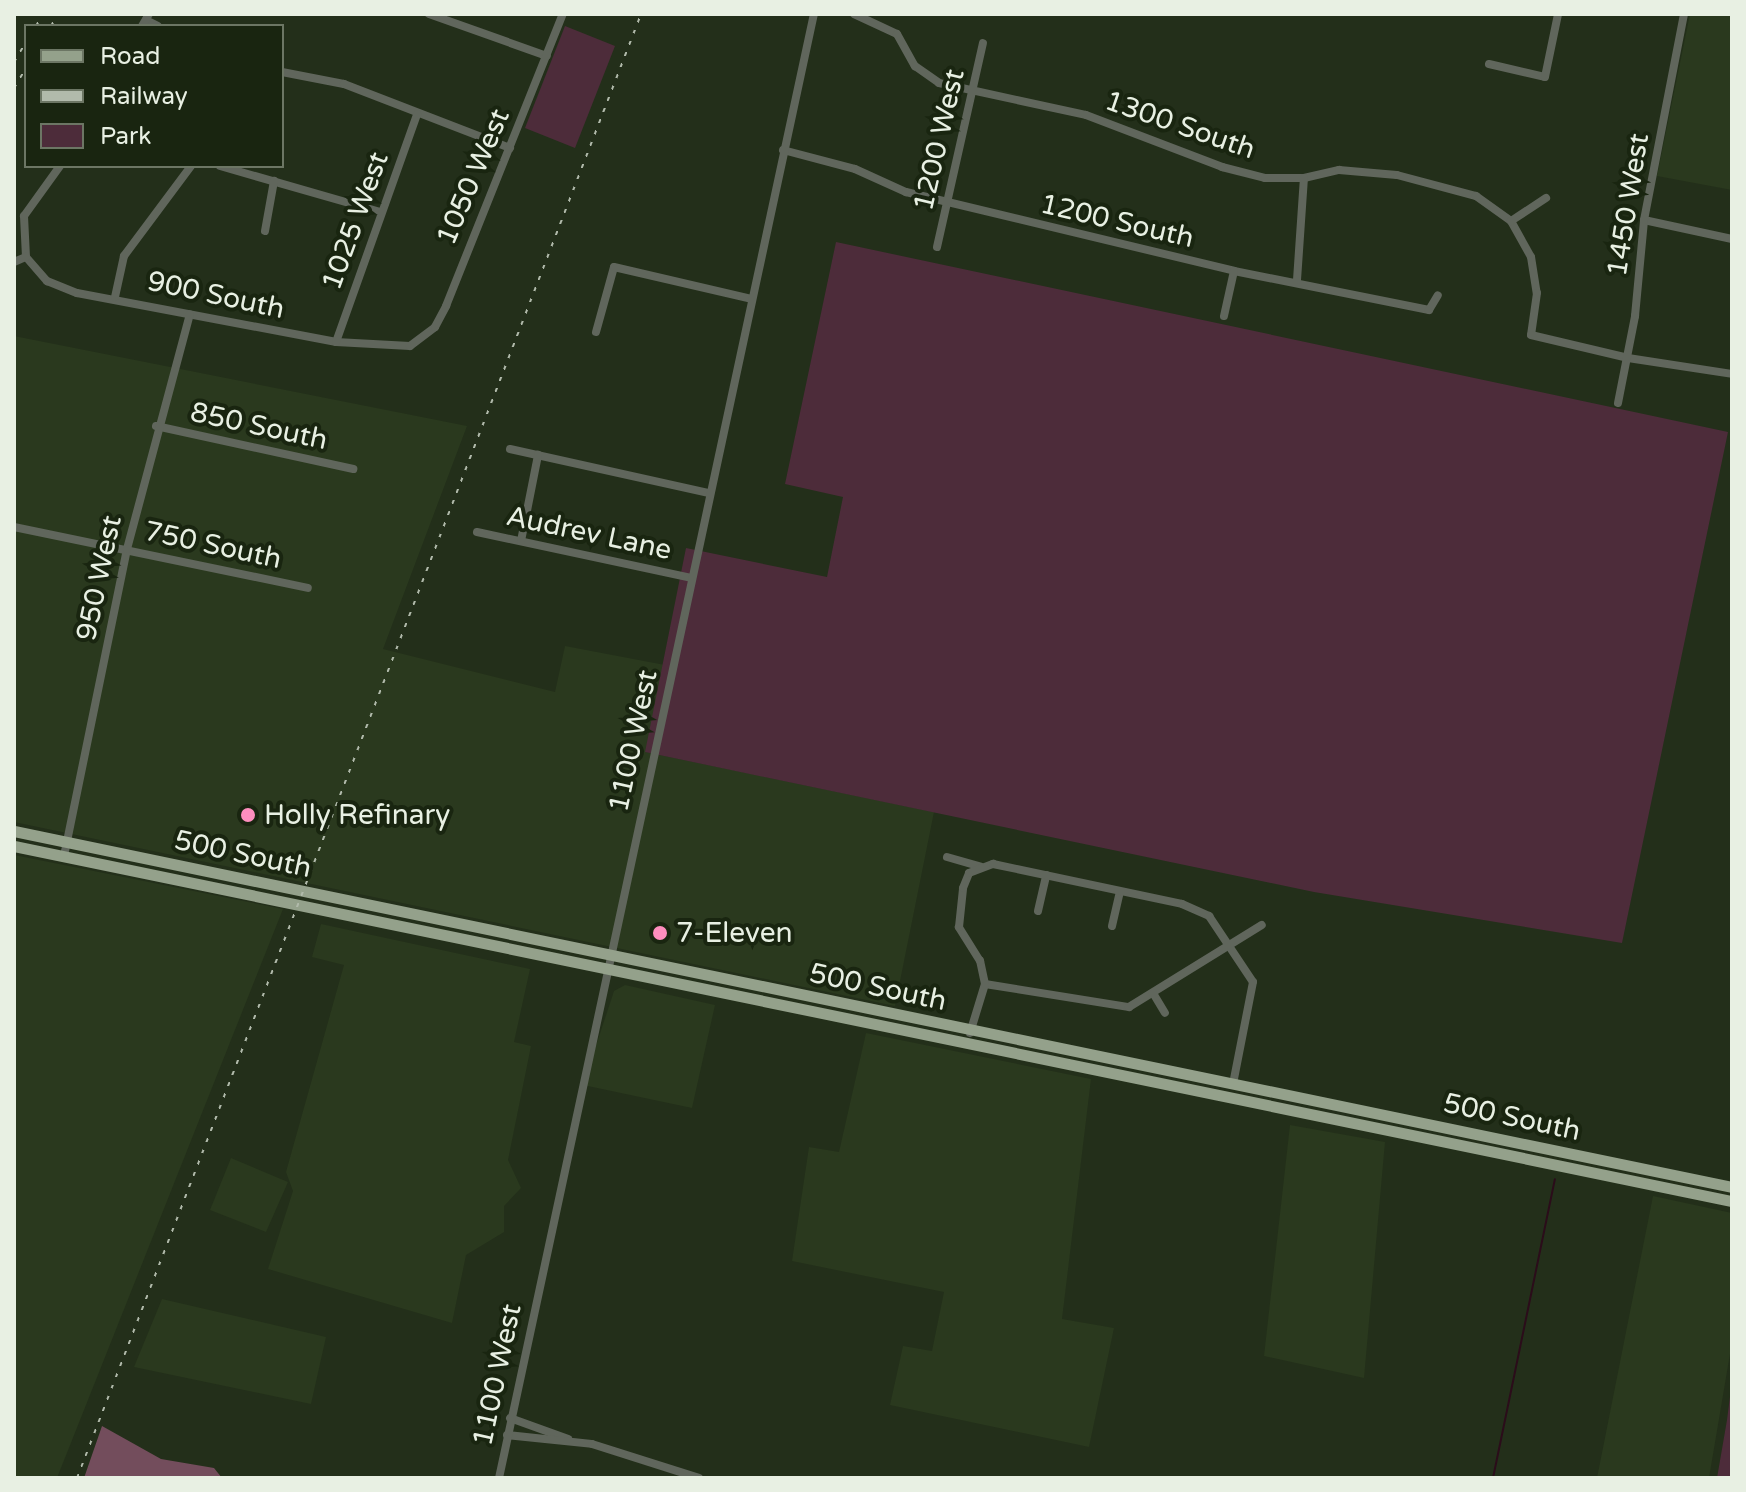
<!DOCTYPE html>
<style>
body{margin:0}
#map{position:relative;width:1746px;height:1492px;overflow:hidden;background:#232f1a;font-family:"Varela Round",sans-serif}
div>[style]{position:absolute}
.built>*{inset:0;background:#2a391e}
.green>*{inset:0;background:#4d2c3a}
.forest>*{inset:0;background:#734d5c}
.stream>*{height:2px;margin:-1px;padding:0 1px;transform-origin:1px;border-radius:1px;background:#2b0c1a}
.minor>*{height:8px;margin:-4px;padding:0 4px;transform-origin:4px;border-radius:4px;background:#60665c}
.major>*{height:11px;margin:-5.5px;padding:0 5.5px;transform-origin:5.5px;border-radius:5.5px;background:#94a18b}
.rail>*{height:2px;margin-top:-1px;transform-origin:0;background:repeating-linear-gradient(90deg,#b1baab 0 4px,transparent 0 12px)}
.dots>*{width:22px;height:22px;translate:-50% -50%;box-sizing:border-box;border:4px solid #192510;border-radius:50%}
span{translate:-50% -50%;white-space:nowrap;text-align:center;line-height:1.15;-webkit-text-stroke:8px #192510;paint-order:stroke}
.street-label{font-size:28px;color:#e8f0e3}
.poi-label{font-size:28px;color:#e8f0e3}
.left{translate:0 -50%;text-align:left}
.frame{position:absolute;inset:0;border:16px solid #e8f0e3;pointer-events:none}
.legend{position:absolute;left:24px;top:24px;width:260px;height:144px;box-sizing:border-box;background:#192510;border:2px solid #6c7664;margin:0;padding:10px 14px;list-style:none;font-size:24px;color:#e8f0e3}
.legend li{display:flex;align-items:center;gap:16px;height:40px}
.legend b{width:40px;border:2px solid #6c7664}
</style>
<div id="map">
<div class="built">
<div style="clip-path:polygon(1690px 14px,1732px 14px,1732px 190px,1657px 176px)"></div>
<div style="clip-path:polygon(14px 336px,467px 426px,383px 649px,555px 692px,565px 646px,665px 665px,646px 752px,934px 812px,895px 1006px,14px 822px)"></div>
<div style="clip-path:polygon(14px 855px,283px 909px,57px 1478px,14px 1478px)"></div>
<div style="clip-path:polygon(321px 924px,530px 969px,514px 1042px,531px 1046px,508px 1160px,521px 1188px,504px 1206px,504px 1232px,466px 1255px,452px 1323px,268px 1269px,293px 1191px,286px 1172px,344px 965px,312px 957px)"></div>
<div style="clip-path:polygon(625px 985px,715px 1005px,692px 1108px,583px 1085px,614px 991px)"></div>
<div style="clip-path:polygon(866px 1033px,1091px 1079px,1062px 1319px,1114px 1328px,1089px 1447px,890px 1405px,903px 1346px,932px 1351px,944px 1292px,792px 1261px,809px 1147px,839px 1152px)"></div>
<div style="clip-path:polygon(1290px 1125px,1385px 1142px,1364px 1378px,1264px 1356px)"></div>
<div style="clip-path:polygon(231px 1158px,288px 1182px,266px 1232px,210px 1210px)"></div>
<div style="clip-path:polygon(1653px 1196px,1732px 1213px,1732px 1342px,1709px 1478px,1597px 1478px)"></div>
<div style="clip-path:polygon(162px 1299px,326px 1337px,311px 1404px,134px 1367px)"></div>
</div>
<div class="green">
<div style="clip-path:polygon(565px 26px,615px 46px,575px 148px,525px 128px)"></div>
<div style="clip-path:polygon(836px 242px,1728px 432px,1622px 943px,1314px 892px,645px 752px,686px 548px,827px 577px,843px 497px,785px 484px)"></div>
<div style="clip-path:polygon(1732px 1381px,1732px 1478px,1717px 1478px,1727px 1420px)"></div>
</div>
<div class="forest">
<div style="clip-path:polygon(102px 1426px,161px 1459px,214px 1468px,222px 1478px,84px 1478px)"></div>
</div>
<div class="stream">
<div style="left:1493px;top:1478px;width:305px;rotate:-78.3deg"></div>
</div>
<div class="minor">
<div style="left:429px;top:14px;width:125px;rotate:19.6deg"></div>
<div style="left:854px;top:14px;width:47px;rotate:24.9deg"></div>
<div style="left:897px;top:34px;width:37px;rotate:61deg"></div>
<div style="left:915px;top:66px;width:29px;rotate:35deg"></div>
<div style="left:939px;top:83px;width:150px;rotate:12.3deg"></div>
<div style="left:1086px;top:115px;width:146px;rotate:20.9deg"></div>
<div style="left:1222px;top:167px;width:44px;rotate:14.3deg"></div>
<div style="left:1265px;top:178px;width:39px"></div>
<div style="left:1304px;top:178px;width:36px;rotate:-13deg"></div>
<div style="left:1339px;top:170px;width:58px;rotate:4.9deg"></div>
<div style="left:1397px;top:175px;width:82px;rotate:14.9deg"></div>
<div style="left:1476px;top:196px;width:43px;rotate:35.5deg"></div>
<div style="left:1511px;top:221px;width:41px;rotate:60.9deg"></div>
<div style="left:1531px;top:257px;width:36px;rotate:81deg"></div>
<div style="left:1537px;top:293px;width:42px;rotate:98.1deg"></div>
<div style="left:1531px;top:335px;width:100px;rotate:13.3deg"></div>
<div style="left:1628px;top:358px;width:105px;rotate:8.7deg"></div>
<div style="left:146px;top:20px;width:13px;rotate:27deg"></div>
<div style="left:142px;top:26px;width:14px;rotate:-60deg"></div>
<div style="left:1489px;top:64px;width:57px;rotate:13.1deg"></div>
<div style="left:1545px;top:77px;width:64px;rotate:-78.3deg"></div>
<div style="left:282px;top:72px;width:63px;rotate:11deg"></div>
<div style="left:344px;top:84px;width:178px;rotate:21.1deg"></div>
<div style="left:783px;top:150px;width:74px;rotate:14.8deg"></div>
<div style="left:855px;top:169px;width:56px;rotate:24.3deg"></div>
<div style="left:906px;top:192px;width:337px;rotate:13.5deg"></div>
<div style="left:1234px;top:271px;width:199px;rotate:11.3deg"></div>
<div style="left:1429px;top:310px;width:17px;rotate:-59deg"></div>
<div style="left:220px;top:166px;width:166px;rotate:16deg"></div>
<div style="left:1644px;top:220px;width:90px;rotate:12.2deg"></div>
<div style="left:1511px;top:221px;width:42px;rotate:-33.3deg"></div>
<div style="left:265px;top:231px;width:51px;rotate:-79.8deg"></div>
<div style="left:937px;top:247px;width:209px;rotate:-77.3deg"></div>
<div style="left:26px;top:257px;width:32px;rotate:49deg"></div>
<div style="left:47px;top:281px;width:32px;rotate:22deg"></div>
<div style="left:77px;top:293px;width:264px;rotate:10.7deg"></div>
<div style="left:336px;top:342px;width:74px;rotate:3.1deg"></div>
<div style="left:410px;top:346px;width:31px;rotate:-37deg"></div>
<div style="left:435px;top:327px;width:24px;rotate:-62deg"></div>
<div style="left:446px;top:306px;width:315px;rotate:-68.2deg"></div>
<div style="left:26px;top:257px;width:41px;rotate:-92.8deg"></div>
<div style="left:24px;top:216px;width:62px;rotate:-54.2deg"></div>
<div style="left:14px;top:262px;width:13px;rotate:-23deg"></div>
<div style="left:1297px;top:280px;width:102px;rotate:-86.1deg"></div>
<div style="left:115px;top:297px;width:42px;rotate:-77.6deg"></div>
<div style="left:124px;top:256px;width:112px;rotate:-53.3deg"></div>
<div style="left:1224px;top:316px;width:46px;rotate:-77.5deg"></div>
<div style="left:596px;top:332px;width:67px;rotate:-74.5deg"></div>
<div style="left:614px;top:267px;width:141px;rotate:13.1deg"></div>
<div style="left:336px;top:342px;width:242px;rotate:-70.4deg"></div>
<div style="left:1618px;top:403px;width:89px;rotate:-78.9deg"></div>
<div style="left:1635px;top:316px;width:96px;rotate:-84.6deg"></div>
<div style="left:1644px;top:220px;width:210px;rotate:-79deg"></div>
<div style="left:156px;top:426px;width:202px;rotate:12.3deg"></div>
<div style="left:510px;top:449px;width:204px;rotate:12.5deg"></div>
<div style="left:14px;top:527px;width:300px;rotate:11.7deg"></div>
<div style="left:477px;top:532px;width:219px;rotate:12.1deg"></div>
<div style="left:521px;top:541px;width:88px;rotate:-78.8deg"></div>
<div style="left:64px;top:856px;width:313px;rotate:-78.4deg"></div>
<div style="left:127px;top:549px;width:243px;rotate:-75deg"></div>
<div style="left:947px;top:857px;width:35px;rotate:16deg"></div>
<div style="left:1038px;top:911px;width:37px;rotate:-77deg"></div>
<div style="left:1112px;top:926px;width:35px;rotate:-77deg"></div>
<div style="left:985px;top:984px;width:146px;rotate:9.1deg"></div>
<div style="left:1129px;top:1007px;width:156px;rotate:-31.7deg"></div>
<div style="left:1153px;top:993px;width:23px;rotate:59deg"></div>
<div style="left:970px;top:1033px;width:51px;rotate:-73deg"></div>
<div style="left:985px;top:984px;width:24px;rotate:-102deg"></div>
<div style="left:980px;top:961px;width:40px;rotate:-122deg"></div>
<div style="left:959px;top:927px;width:39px;rotate:-84deg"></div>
<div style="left:963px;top:888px;width:16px;rotate:-68deg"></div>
<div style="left:969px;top:873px;width:26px;rotate:-21deg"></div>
<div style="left:993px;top:864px;width:193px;rotate:11.9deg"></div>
<div style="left:1182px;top:904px;width:30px;rotate:24deg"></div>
<div style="left:1209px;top:916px;width:79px;rotate:56.3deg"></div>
<div style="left:1253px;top:982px;width:104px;rotate:101.1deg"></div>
<div style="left:510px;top:1418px;width:62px;rotate:19.9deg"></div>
<div style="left:507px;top:1435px;width:85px;rotate:6deg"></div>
<div style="left:592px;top:1444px;width:112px;rotate:17.6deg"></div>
<div style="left:499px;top:1478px;width:1498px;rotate:-77.86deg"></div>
</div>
<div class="major">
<div style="left:14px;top:831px;width:1754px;rotate:11.71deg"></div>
<div style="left:14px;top:846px;width:1754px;rotate:11.68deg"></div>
</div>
<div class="rail">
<div style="left:36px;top:26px;width:14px;rotate:-60deg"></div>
<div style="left:51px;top:26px;width:14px;rotate:-60deg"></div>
<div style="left:14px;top:62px;width:23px;rotate:-59deg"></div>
<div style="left:14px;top:88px;width:23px;rotate:-59deg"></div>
<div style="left:77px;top:1478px;width:1569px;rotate:-68.93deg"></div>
</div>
<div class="dots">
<div style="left:248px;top:815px;background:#fe8ebe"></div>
<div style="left:660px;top:933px;background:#fe8ebe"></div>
</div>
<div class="street-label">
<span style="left:1180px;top:125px;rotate:19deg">1300 South</span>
<span style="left:939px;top:140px;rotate:-77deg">1200 West</span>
<span style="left:473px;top:177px;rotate:-67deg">1050 West</span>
<span style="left:1628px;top:205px;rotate:-81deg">1450 West</span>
<span style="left:355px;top:221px;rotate:-70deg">1025 West</span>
<span style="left:1117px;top:221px;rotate:13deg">1200 South</span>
<span style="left:216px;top:295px;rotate:12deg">900 South</span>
<span style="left:259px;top:426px;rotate:12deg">850 South</span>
<span style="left:589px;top:533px;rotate:12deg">Audrev Lane</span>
<span style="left:213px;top:545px;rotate:12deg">750 South</span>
<span style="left:99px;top:578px;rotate:-78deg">950 West</span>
<span style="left:633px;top:741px;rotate:-78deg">1100 West</span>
<span style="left:243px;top:854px;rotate:12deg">500 South</span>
<span style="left:878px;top:987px;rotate:12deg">500 South</span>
<span style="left:1512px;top:1117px;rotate:12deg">500 South</span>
<span style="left:497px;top:1375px;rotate:-78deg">1100 West</span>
</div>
<div class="poi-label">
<span class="left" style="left:264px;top:815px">Holly Refinary</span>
<span class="left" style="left:676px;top:933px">7-Eleven</span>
</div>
<div class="frame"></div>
<ul class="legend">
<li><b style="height:10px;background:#94a18b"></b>Road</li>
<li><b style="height:10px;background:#b1baab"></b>Railway</li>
<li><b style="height:22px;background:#4d2c3a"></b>Park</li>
</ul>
</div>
